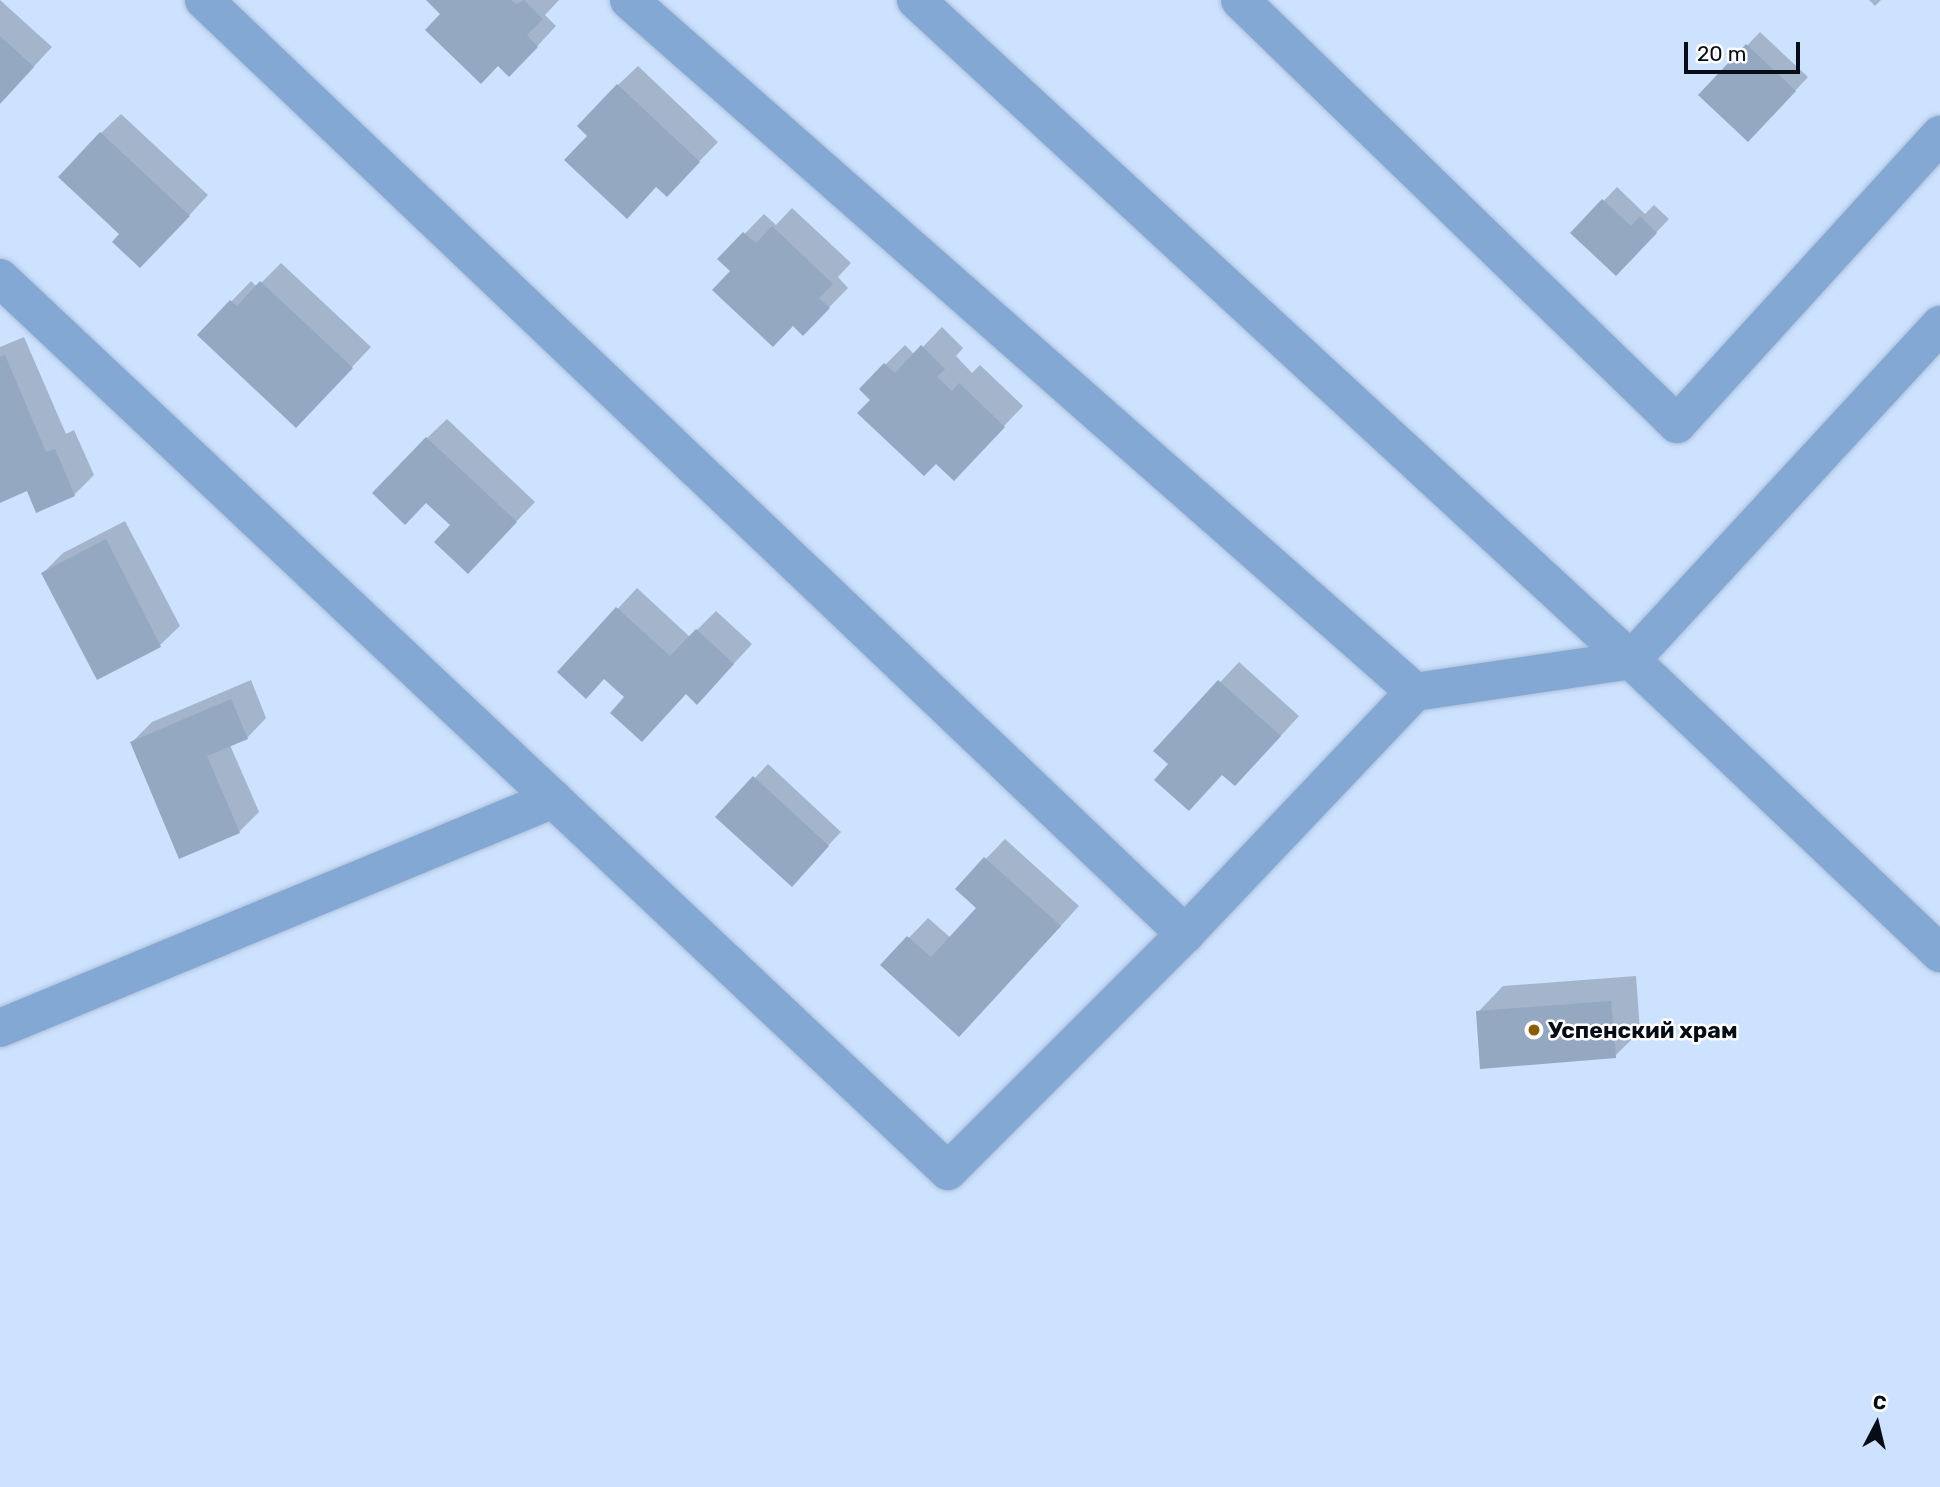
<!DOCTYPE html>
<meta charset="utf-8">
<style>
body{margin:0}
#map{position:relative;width:1940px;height:1487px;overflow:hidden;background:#cce2fe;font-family:Rubik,sans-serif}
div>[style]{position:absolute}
.shadow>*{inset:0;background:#0003}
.building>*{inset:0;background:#94a8c2}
.roads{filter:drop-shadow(0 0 2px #acc0d9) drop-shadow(0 0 2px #acc0d9)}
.minor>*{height:38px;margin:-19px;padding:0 19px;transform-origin:19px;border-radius:19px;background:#84a8d4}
.dots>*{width:19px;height:19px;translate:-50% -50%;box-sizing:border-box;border:4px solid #fff;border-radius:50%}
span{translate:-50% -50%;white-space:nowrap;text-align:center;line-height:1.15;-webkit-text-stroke:5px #fff;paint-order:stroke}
.poi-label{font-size:23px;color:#070d16;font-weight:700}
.left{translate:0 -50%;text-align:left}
.north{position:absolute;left:1842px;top:1389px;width:70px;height:70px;-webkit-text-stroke:5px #fff;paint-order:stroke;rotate:7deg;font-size:19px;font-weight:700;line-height:28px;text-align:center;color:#070d16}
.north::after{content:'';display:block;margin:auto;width:24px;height:32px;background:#070d16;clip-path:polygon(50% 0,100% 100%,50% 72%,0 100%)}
.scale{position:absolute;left:1684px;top:42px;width:116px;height:32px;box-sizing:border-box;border:4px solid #070d16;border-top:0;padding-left:9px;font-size:21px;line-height:24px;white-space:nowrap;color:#070d16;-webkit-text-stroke:5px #fff;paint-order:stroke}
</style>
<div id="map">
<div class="shadow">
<div style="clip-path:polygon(0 0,52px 47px,0 103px)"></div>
<div style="clip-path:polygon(428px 0,559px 0,545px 15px,556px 26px,529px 55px,442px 14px)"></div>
<div style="clip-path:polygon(1869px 0,1881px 0,1875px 6px)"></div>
<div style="clip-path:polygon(1760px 32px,1808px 77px,1761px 127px,1700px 95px)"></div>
<div style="clip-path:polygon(638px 66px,718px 142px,686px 175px,618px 85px)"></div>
<div style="clip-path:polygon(121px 114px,208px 195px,160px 247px,121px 234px,101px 133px)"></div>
<div style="clip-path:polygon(1617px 187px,1645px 214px,1654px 205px,1669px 219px,1629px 261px,1573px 233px)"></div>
<div style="clip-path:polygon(792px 208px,851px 263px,838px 277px,848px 288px,803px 334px,720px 259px,764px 214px,776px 225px)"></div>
<div style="clip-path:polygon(281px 263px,371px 347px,315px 406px,199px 335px,251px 281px,257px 287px)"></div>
<div style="clip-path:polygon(942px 327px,963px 348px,956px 356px,972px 373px,980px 365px,1023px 406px,973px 459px,872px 400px,861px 389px,905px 345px,915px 355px)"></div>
<div style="clip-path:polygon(24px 337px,66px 434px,74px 430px,94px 475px,74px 495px,28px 489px,0 501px,0 347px)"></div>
<div style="clip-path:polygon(447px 419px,535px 502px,487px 552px,453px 525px,427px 438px)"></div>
<div style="clip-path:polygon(125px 521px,180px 626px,160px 645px,97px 677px,43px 573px,63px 553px)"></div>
<div style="clip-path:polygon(637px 588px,690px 637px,716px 611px,752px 644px,716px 683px,687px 692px,626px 697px,605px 678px,559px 672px)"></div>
<div style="clip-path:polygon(1239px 662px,1299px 716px,1255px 764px,1223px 773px,1171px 764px,1156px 751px)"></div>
<div style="clip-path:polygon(251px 680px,266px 718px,247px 738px,230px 745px,259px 812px,239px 832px,132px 742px,152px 722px)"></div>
<div style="clip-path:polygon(768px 764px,841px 832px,804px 871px,718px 817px)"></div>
<div style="clip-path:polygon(1005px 839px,1079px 906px,978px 1016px,883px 965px,928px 918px,951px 938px,979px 908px,958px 888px)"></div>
<div style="clip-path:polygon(1636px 976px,1640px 1031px,1615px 1056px,1478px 1012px,1503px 986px)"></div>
</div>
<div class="building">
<div style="clip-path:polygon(426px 0,511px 0,516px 4px,524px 0,543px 19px,527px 35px,538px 47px,509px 77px,498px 66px,481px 84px,425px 30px,440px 14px)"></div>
<div style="clip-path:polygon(0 36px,34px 67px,0 104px)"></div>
<div style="clip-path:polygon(1746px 44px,1796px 91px,1748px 142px,1698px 95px)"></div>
<div style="clip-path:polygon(617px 84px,700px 162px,667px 197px,656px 187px,627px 219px,564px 160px,587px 136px,577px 126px)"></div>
<div style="clip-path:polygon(100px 132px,190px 216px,140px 268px,112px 242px,119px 234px,58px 177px)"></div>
<div style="clip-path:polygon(1602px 199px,1631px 226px,1640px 216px,1657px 233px,1616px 276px,1570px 233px)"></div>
<div style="clip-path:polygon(772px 226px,833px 284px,819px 298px,830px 308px,803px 336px,793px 326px,773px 347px,712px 290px,730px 271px,717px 259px,743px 232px,756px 243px)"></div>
<div style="clip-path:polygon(260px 281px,353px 368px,296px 428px,197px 335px,230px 300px,237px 306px)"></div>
<div style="clip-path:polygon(921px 345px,945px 369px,937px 377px,952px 391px,959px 383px,1005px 427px,954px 481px,936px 464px,924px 476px,857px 413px,870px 400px,859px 389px,884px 363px,895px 373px)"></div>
<div style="clip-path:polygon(5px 355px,46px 452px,55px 449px,75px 496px,36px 513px,27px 491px,0 503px,0 357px)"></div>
<div style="clip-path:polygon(426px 437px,517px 522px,468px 574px,434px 542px,450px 525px,426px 503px,405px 525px,372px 493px)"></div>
<div style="clip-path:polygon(106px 539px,161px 647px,97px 680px,41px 573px)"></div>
<div style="clip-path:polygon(616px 607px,670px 656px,696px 629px,734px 664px,697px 705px,686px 694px,642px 742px,610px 713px,624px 697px,604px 679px,586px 699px,557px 672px)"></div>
<div style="clip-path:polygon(1218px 680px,1281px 736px,1235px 786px,1222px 775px,1189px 811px,1154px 780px,1168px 764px,1153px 751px)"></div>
<div style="clip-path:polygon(231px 699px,248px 739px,207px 756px,240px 833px,179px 859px,130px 742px)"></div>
<div style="clip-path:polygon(753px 776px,829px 846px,792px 887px,715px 817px)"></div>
<div style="clip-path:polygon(984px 857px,1061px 926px,959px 1037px,880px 965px,907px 936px,931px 957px,976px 908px,955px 889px)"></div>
<div style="clip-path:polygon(1611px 1001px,1616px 1058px,1480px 1069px,1476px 1011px)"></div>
</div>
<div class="roads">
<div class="minor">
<div style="left:204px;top:0;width:1355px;rotate:43.59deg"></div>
<div style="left:629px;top:0;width:1047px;rotate:41.36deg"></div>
<div style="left:1415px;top:692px;width:218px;rotate:-8.4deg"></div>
<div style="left:1631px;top:660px;width:456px;rotate:-47.3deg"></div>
<div style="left:916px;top:0;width:973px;rotate:42.71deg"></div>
<div style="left:1631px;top:660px;width:426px;rotate:43.5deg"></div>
<div style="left:1240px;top:0;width:609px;rotate:44.13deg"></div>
<div style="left:1677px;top:424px;width:391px;rotate:-47.7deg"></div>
<div style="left:0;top:278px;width:1302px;rotate:43.29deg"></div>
<div style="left:948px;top:1171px;width:335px;rotate:-45deg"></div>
<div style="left:1185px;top:934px;width:334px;rotate:-46.5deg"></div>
<div style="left:0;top:1028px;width:599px;rotate:-22.49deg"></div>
</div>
</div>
<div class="dots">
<div style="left:1534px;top:1030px;background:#8c5d04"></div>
</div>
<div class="poi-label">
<span class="left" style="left:1548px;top:1030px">Успенский храм</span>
</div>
<div class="north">С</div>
<div class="scale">20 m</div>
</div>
